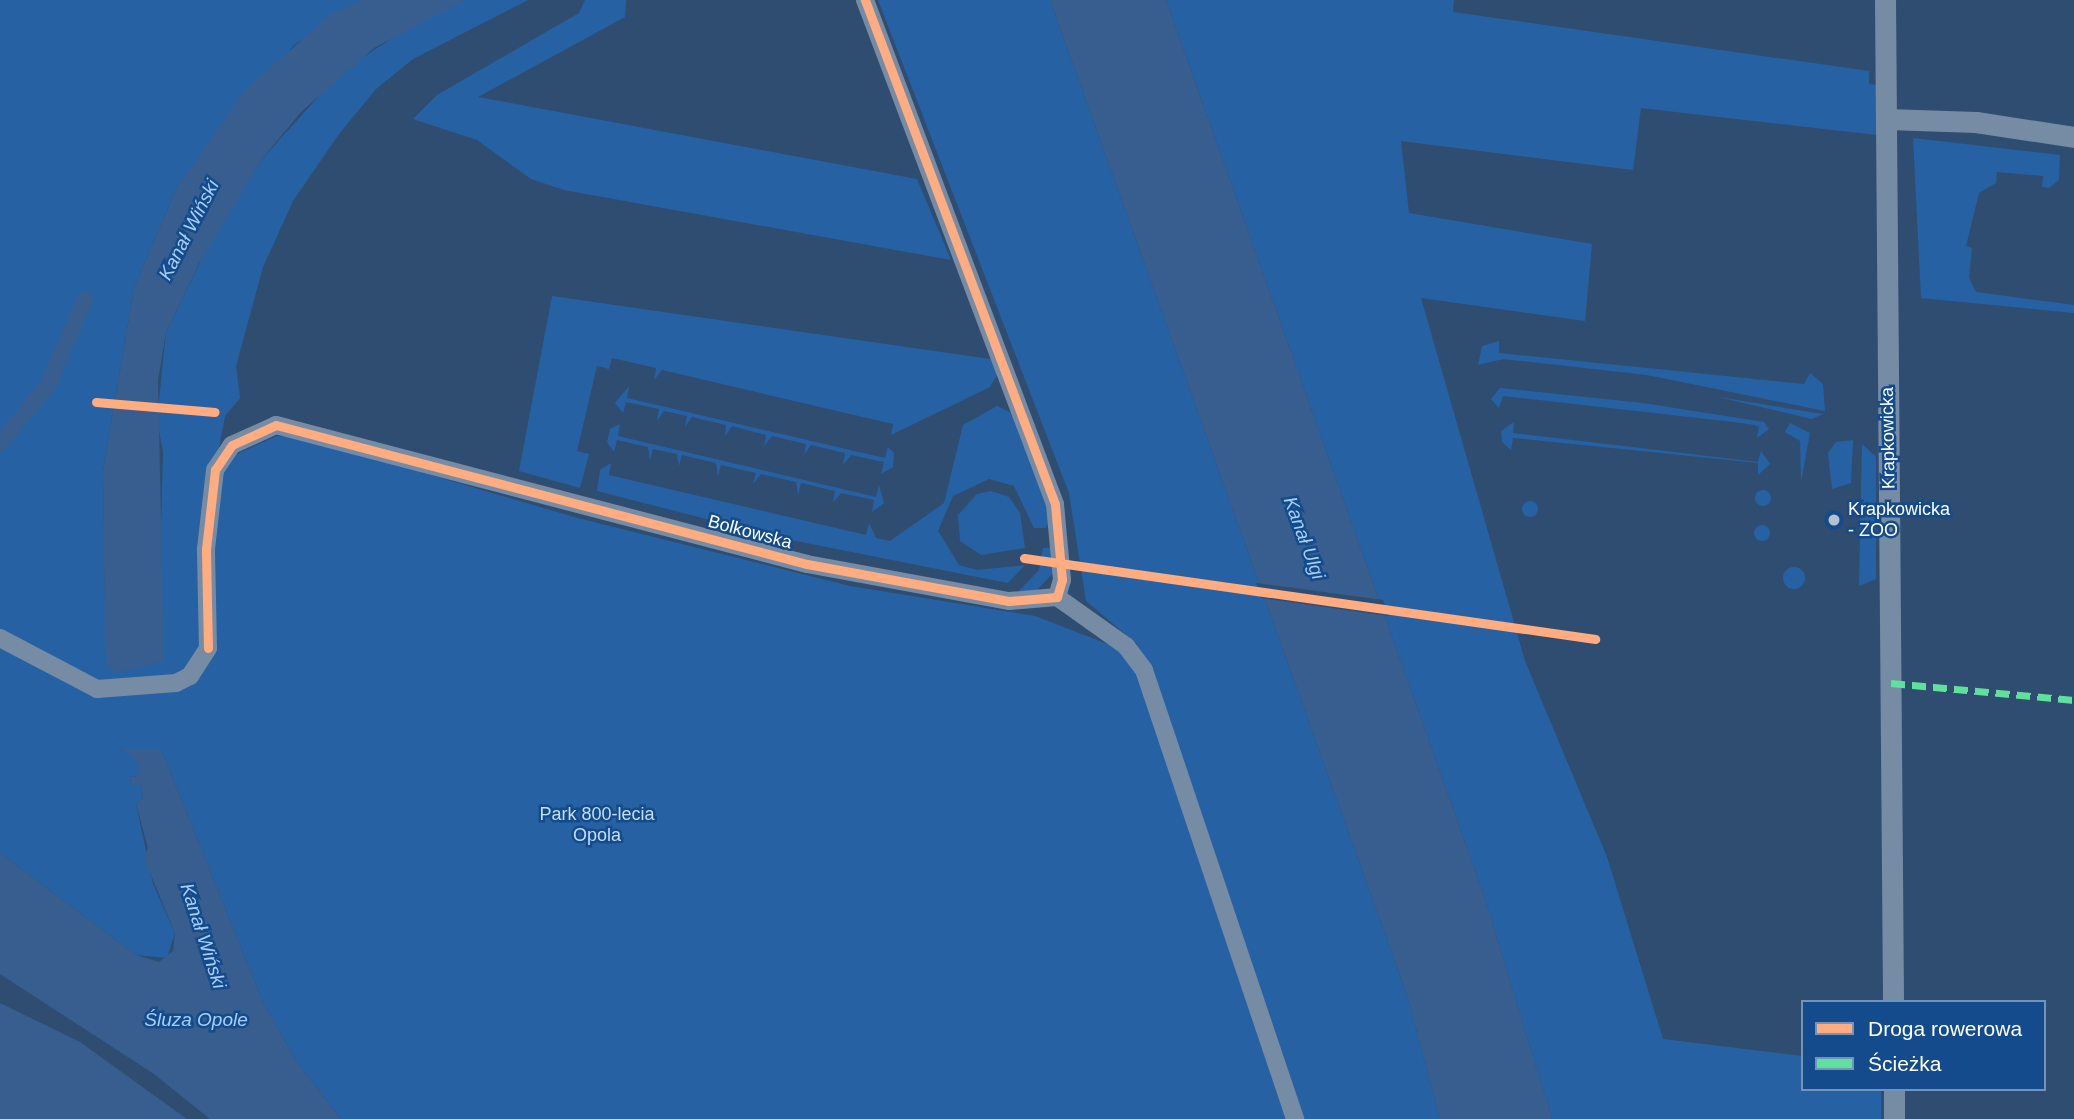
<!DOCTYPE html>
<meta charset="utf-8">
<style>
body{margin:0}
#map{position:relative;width:2074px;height:1119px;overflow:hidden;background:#2f4d71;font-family:Helvetica,sans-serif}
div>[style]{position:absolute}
.green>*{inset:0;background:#2662a3}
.round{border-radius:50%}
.water>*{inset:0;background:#375e8e}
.pier>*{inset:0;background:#2f4d71}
.canal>*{height:16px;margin:-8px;padding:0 8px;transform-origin:8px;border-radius:8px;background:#375e8e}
.minor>*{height:18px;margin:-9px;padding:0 9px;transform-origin:9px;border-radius:9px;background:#768ca5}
.tertiary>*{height:21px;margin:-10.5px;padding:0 10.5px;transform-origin:10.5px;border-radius:10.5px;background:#768ca5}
.quiet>*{height:7px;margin-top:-3.5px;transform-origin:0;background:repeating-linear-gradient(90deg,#60e19b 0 14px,transparent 0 21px)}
.cycleway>*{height:9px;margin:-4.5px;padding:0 4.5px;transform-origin:4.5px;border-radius:4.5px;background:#ffac80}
.dots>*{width:19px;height:19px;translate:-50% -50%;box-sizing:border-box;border:4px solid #144b8c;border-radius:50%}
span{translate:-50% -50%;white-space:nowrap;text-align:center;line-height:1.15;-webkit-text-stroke:5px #144b8c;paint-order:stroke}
.street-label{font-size:18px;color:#fff}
.poi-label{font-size:18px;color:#fff}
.left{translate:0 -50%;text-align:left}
.park-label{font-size:18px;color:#c3defc}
.water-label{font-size:19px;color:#a8cef8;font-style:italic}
.legend{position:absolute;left:1801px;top:1000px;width:245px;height:91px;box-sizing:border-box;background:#144b8c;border:2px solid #7293ba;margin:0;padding:9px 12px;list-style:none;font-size:21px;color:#fff}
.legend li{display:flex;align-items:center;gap:14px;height:35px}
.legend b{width:35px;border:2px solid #7293ba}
</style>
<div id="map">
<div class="green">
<div style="clip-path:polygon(0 0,362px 0,294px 45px,177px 187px,134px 288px,103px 471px,106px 663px,161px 529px,163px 452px,157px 420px,166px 332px,214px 234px,262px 159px,341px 72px,415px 23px,465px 0,528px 0,413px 59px,376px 89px,339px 134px,293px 201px,263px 267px,236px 366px,240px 398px,225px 416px,218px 453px,228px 458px,277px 436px,305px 438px,574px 517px,850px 586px,1035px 616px,1136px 655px,1137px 644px,1086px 601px,1069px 493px,878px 0,1050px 0,1408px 998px,1440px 1119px,341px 1119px,296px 1061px,263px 1002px,161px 749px,121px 749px,138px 762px,140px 776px,130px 777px,131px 786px,141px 784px,143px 798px,136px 804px,153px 884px,175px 933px,167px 958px,136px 955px,0 853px)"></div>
<div style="clip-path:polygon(585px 0,626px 0,625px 17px,478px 97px,917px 179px,951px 260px,564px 190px,531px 179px,477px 140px,413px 119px,437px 95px,579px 13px)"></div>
<div style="clip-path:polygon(1166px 0,1454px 0,1453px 12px,1869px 71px,1869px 84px,1878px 85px,1877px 135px,1641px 108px,1633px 170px,1401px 141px,1409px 213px,1592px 244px,1585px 321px,1421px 298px,1525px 661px,1607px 857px,1663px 1039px,1803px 1056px,1803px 1089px,1881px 1089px,1881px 1119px,1552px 1119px,1484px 896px)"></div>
<div style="clip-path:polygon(1913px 138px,2060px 155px,2059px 180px,2049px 188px,2042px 187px,2043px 176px,1997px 172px,1996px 183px,1979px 193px,1966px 246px,1972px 248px,1969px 278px,1976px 292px,2074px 305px,2074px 313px,1921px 298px)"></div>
<div style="clip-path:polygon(552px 296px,997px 360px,997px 375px,990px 387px,891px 435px,893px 424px,662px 370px,654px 380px,656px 368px,612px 358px,609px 369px,597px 366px,577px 451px,589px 454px,580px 488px,519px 471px)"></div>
<div style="clip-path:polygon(1499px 341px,1499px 353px,1804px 384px,1810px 373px,1823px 384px,1825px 411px,1647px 375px,1503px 359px,1478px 365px,1482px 346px)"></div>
<div style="clip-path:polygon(629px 386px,627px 398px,863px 453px,885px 458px,888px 447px,894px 453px,893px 467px,881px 474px,884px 462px,851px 455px,843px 465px,845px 453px,811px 445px,804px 455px,806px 444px,772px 436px,764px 446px,766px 435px,732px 426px,725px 436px,726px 425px,692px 417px,685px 427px,687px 416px,664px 411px,657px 421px,659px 409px,626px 402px,623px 413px,615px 403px)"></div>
<div style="clip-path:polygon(1500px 388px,1643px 403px,1764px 422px,1769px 429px,1757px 438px,1759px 426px,1742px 423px,1503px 396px,1499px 408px,1491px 399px)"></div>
<div style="clip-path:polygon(1718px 397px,1823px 414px,1812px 419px)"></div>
<div style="clip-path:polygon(997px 406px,1016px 415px,1025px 430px,1050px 519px,1046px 528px,1034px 528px,1014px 486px,989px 479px,953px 496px,938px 531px,959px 565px,977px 570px,1025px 565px,1008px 583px,781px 538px,597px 491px,600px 470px,611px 463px,609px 475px,866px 535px,869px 523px,876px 538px,890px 541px,944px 503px,963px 425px)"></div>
<div style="clip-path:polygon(1514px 422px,1513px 433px,1758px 462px,1761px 451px,1770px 464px,1758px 475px,1758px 463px,1513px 438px,1511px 450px,1502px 442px,1501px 431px)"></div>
<div style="clip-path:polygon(1790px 423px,1810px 433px,1801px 482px,1800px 441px,1785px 432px)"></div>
<div style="clip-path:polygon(620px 424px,618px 436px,859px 493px,876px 497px,879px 485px,884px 503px,872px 512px,874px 500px,841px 493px,833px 503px,835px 491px,801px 483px,798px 495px,796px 482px,761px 474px,753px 484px,756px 473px,721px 465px,718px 476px,716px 463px,682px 455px,679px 466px,677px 454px,653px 449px,650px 460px,648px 447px,617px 440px,614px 452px,607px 442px,610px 429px)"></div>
<div style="clip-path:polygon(1853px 440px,1851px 483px,1832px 489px,1828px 453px,1836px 442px)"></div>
<div style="clip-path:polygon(1862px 444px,1876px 457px,1876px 579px,1859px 586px)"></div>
<div class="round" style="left:1755px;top:490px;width:16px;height:16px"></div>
<div style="clip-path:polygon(991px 491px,1009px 497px,1020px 513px,1025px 548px,981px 555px,960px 541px,958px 515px,977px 494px)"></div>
<div class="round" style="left:1522px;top:501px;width:16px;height:16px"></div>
<div class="round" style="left:1754px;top:525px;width:16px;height:16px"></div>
<div style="clip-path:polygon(1054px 547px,1054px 572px,1037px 590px,1018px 592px,1039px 570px,1043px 548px)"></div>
<div class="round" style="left:1783px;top:567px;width:22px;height:22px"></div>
</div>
<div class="water">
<div style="clip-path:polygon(362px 0,465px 0,374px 48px,301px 112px,262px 159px,200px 262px,166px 332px,158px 380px,164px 661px,116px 673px,106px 663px,105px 648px,103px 471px,134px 288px,177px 187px,246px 89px,331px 14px)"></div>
<div style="clip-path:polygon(1050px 0,1166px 0,1484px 896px,1552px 1119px,1440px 1119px,1408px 998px)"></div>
<div style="clip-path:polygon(121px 749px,161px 749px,263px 1002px,296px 1061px,341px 1119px,210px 1119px,154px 1074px,0 974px,0 853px,136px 955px,159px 962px,173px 951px,175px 933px,144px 858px,148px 848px,136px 804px,143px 798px,141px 785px,131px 786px,130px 777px,139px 776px,138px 763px)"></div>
<div style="clip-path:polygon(0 1003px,80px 1042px,187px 1119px,0 1119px)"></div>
</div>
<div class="pier">
<div style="clip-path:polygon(1256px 583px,1383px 600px,1389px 616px,1261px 598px)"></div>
</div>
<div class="canal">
<div style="left:0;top:443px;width:75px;rotate:-50.4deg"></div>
<div style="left:48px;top:385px;width:94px;rotate:-66.7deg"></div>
</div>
<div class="minor">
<div style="left:1057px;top:597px;width:85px;rotate:35.4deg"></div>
<div style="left:1126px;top:646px;width:30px;rotate:53deg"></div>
<div style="left:1144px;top:670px;width:474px;rotate:71.4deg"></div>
<div style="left:0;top:638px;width:110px;rotate:27.7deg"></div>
<div style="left:97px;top:689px;width:79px;rotate:-4.3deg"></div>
<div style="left:176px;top:683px;width:16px;rotate:-27deg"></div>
<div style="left:190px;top:676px;width:33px;rotate:-57deg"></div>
<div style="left:208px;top:648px;width:99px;rotate:-91.2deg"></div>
<div style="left:206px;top:549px;width:80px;rotate:-83.5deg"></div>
<div style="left:215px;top:470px;width:30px;rotate:-56deg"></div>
<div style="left:232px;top:445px;width:48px;rotate:-24.4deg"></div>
<div style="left:276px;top:425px;width:549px;rotate:14.67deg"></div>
<div style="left:807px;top:564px;width:205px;rotate:10.4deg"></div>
<div style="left:1009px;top:601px;width:48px;rotate:-4.8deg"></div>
<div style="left:1057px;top:597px;width:18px;rotate:-74deg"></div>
<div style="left:1062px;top:580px;width:76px;rotate:-95.3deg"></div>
<div style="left:1055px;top:504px;width:539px;rotate:-110.66deg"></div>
</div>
<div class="tertiary">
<div style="left:1885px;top:0;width:1002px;rotate:89.54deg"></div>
<div style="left:1887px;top:119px;width:89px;rotate:1.9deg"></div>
<div style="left:1976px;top:122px;width:99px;rotate:8.7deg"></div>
<div style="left:1894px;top:1089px;width:30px;rotate:90deg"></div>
</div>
<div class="quiet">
<div style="left:1891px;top:683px;width:184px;rotate:5.3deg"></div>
</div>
<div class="cycleway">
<div style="left:96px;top:402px;width:119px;rotate:4.8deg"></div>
<div style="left:1024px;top:558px;width:577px;rotate:8.07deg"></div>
<div style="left:208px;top:648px;width:99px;rotate:-91.2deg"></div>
<div style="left:206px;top:549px;width:80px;rotate:-83.5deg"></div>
<div style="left:215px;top:470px;width:30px;rotate:-56deg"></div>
<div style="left:232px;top:445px;width:48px;rotate:-24.4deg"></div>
<div style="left:276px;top:425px;width:549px;rotate:14.67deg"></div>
<div style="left:807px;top:564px;width:205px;rotate:10.4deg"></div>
<div style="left:1009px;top:601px;width:48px;rotate:-4.8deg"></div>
<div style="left:1057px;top:597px;width:18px;rotate:-74deg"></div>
<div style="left:1062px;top:580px;width:76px;rotate:-95.3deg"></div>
<div style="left:1055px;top:504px;width:539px;rotate:-110.66deg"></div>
</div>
<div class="dots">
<div style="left:1834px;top:520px;background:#b6c1cd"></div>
</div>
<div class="street-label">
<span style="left:1888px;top:438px;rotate:-91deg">Krapkowicka</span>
<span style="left:750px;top:532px;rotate:15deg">Bolkowska</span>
</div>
<div class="poi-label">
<span class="left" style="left:1848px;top:520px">Krapkowicka<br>- ZOO</span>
</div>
<div class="park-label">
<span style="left:597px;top:825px">Park 800-lecia<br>Opola</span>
</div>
<div class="water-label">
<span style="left:189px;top:230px;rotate:-63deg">Kanał Wiński</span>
<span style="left:1304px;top:538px;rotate:70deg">Kanał Ulgi</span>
<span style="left:203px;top:936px;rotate:72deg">Kanał Wiński</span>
<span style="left:196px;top:1020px">Śluza Opole</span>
</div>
<ul class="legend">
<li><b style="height:9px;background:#ffac80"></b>Droga rowerowa</li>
<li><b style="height:9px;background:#60e19b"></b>Ścieżka</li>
</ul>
</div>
